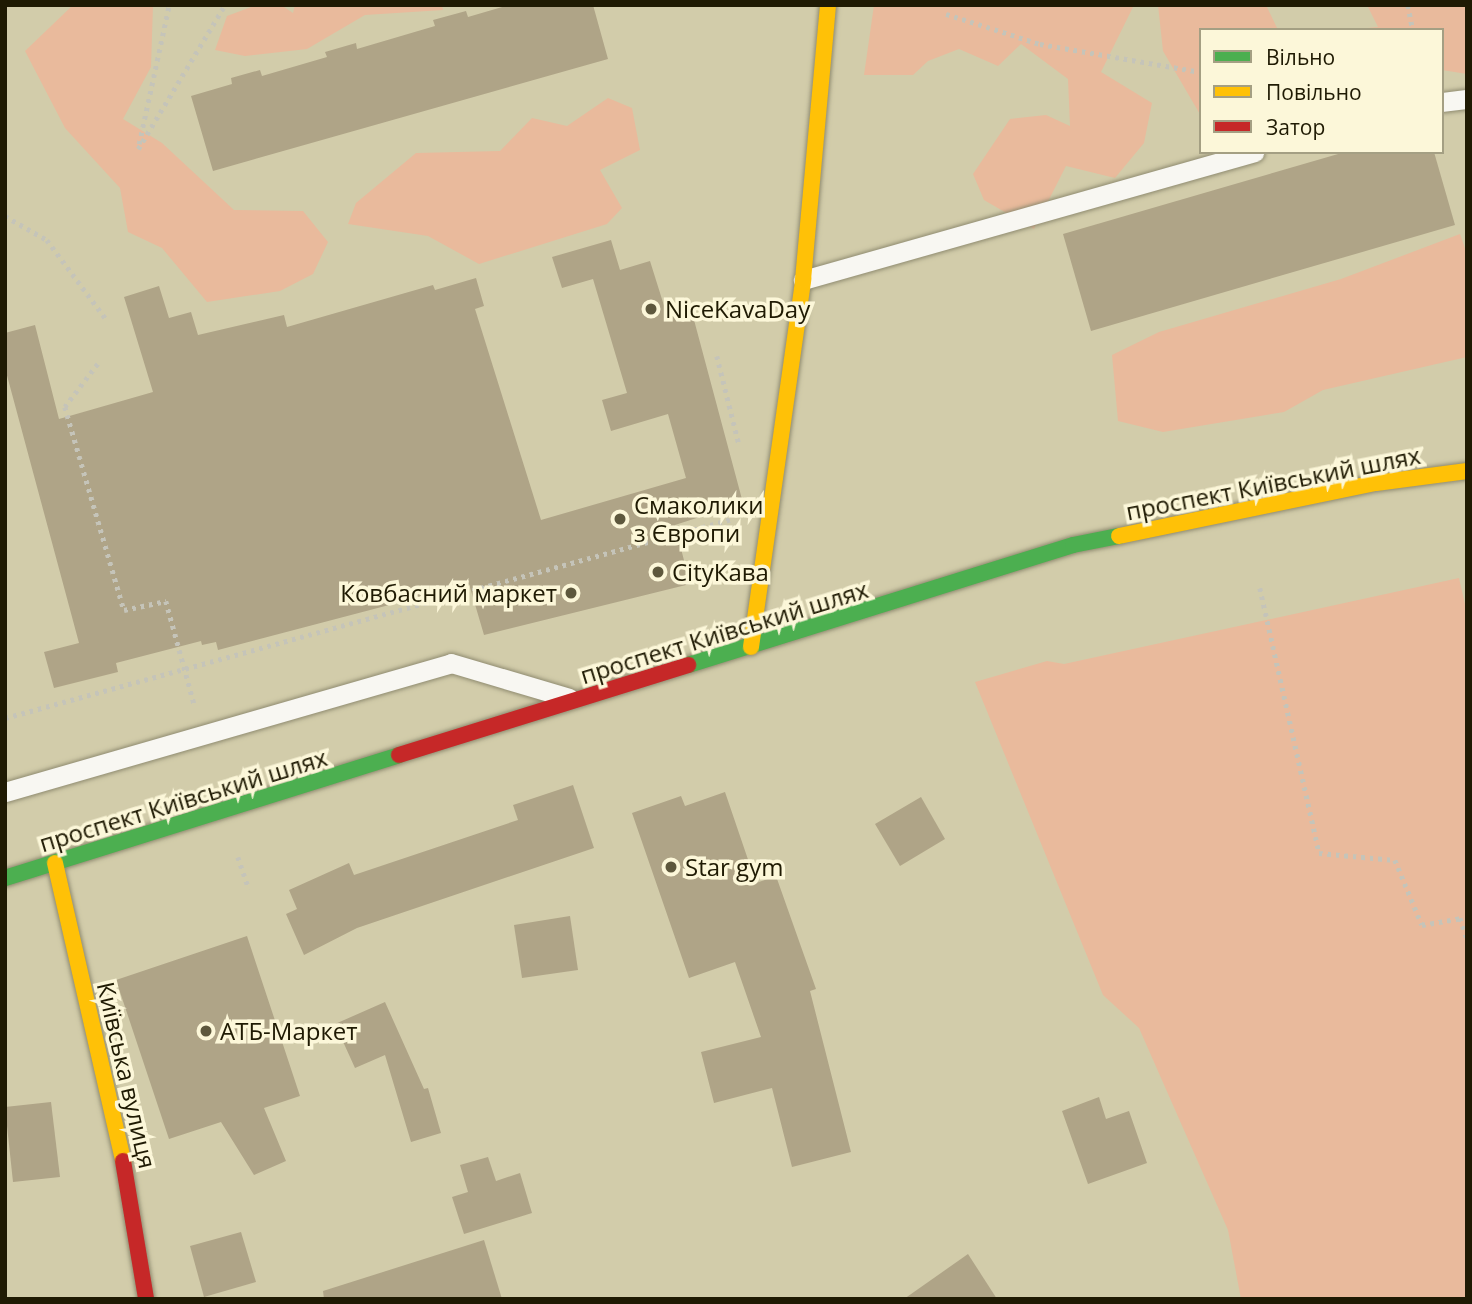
<!DOCTYPE html>
<meta charset="utf-8">
<style>
body{margin:0}
#map{position:relative;width:1472px;height:1304px;overflow:hidden;background:#d2ccaa;font-family:"Open Sans",sans-serif}
div>[style]{position:absolute}
.green>*{inset:0;background:#e9ba9c}
.building>*{inset:0;background:#afa487}
.path>*{height:4.5px;margin-top:-2.25px;transform-origin:0;background:repeating-linear-gradient(90deg,#c5c4b9 0 3.5px,transparent 0 8.5px)}
.roads{filter:drop-shadow(0 0 2px #8f8b70) drop-shadow(0 0 2px #8f8b70)}
.lane>*{height:19px;margin:-9.5px;padding:0 9.5px;transform-origin:9.5px;border-radius:9.5px;background:#f8f7f2}
.fast>*{height:16px;margin:-8px;padding:0 8px;transform-origin:8px;border-radius:8px;background:#4caf50}
.slow>*{height:16px;margin:-8px;padding:0 8px;transform-origin:8px;border-radius:8px;background:#ffc107}
.jam>*{height:16px;margin:-8px;padding:0 8px;transform-origin:8px;border-radius:8px;background:#c62828}
.dots>*{width:19px;height:19px;translate:-50% -50%;box-sizing:border-box;border:4px solid #fcf7d9;border-radius:50%}
span{translate:-50% -50%;white-space:nowrap;text-align:center;line-height:1.15;-webkit-text-stroke:7px #fcf7d9;paint-order:stroke}
.poi-label{font-size:24px;color:#1f1a03}
.left{translate:0 -50%;text-align:left}
.right{translate:-100% -50%;text-align:right}
.street-label{font-size:24px;color:#1f1a03}
.frame{position:absolute;inset:0;border:7px solid #1f1a03;pointer-events:none}
.legend{position:absolute;left:1199px;top:28px;width:245px;height:126px;box-sizing:border-box;background:#fcf7d9;border:2px solid #a49f83;margin:0;padding:9px 12px;list-style:none;font-size:21px;color:#1f1a03}
.legend li{display:flex;align-items:center;gap:14px;height:35px}
.legend b{width:35px;border:2px solid #a49f83}
</style>
<div id="map">
<div class="green">
<div style="clip-path:polygon(73px 5px,153px 5px,151px 67px,123px 119px,162px 143px,234px 210px,303px 211px,328px 242px,313px 274px,280px 291px,207px 302px,162px 248px,128px 232px,120px 188px,65px 128px,25px 51px)"></div>
<div style="clip-path:polygon(257px 5px,281px 5px,293px 13px,295px 5px,442px 5px,443px 10px,365px 15px,307px 49px,245px 56px,215px 50px,227px 16px)"></div>
<div style="clip-path:polygon(874px 5px,1134px 5px,1101px 72px,1152px 103px,1144px 143px,1115px 178px,1066px 166px,1034px 229px,984px 200px,973px 174px,1010px 119px,1046px 115px,1070px 126px,1068px 79px,1021px 44px,998px 66px,959px 49px,928px 61px,913px 75px,864px 75px)"></div>
<div style="clip-path:polygon(1158px 5px,1266px 5px,1278px 30px,1201px 30px,1201px 116px,1163px 51px)"></div>
<div style="clip-path:polygon(1367px 5px,1467px 5px,1467px 74px,1442px 70px,1442px 30px,1347px 30px,1378px 27px)"></div>
<div style="clip-path:polygon(608px 98px,632px 108px,640px 150px,600px 170px,622px 208px,607px 224px,479px 264px,428px 236px,348px 224px,356px 203px,416px 153px,500px 151px,532px 118px,567px 126px)"></div>
<div style="clip-path:polygon(1460px 234px,1467px 254px,1467px 357px,1323px 390px,1284px 412px,1163px 432px,1118px 421px,1112px 355px,1159px 332px,1341px 279px)"></div>
<div style="clip-path:polygon(1459px 578px,1467px 613px,1467px 1299px,1241px 1299px,1228px 1230px,1139px 1028px,1103px 995px,975px 682px,1047px 661px,1064px 664px)"></div>
</div>
<div class="building">
<div style="clip-path:polygon(509px 5px,593px 5px,608px 59px,213px 171px,191px 96px,232px 84px,231px 78px,260px 70px,262px 76px,327px 57px,325px 52px,356px 43px,357px 49px,435px 26px,433px 20px,466px 11px,468px 17px)"></div>
<div style="clip-path:polygon(1345px 152px,1434px 152px,1455px 225px,1091px 331px,1063px 234px)"></div>
<div style="clip-path:polygon(611px 240px,620px 270px,650px 261px,666px 312px,690px 305px,743px 503px,675px 525px,690px 584px,484px 635px,469px 584px,218px 650px,216px 642px,202px 645px,201px 641px,116px 663px,118px 672px,54px 688px,44px 652px,79px 643px,5px 368px,5px 333px,35px 325px,59px 419px,153px 392px,124px 297px,159px 286px,169px 318px,191px 312px,198px 335px,284px 315px,287px 327px,433px 285px,435px 290px,476px 278px,484px 306px,475px 309px,541px 520px,686px 478px,668px 414px,611px 431px,602px 400px,627px 393px,593px 279px,562px 288px,552px 257px)"></div>
<div style="clip-path:polygon(573px 785px,594px 848px,357px 928px,304px 955px,286px 914px,297px 909px,289px 890px,349px 863px,354px 875px,518px 820px,513px 805px)"></div>
<div style="clip-path:polygon(725px 792px,756px 883px,776px 876px,816px 989px,810px 991px,851px 1152px,792px 1167px,772px 1088px,714px 1103px,701px 1052px,761px 1037px,735px 962px,689px 978px,632px 813px,681px 796px,685px 806px)"></div>
<div style="clip-path:polygon(921px 797px,945px 839px,900px 866px,875px 824px)"></div>
<div style="clip-path:polygon(570px 916px,578px 970px,522px 978px,514px 925px)"></div>
<div style="clip-path:polygon(247px 936px,300px 1096px,264px 1108px,286px 1161px,254px 1175px,221px 1122px,169px 1139px,116px 980px)"></div>
<div style="clip-path:polygon(385px 1002px,424px 1089px,428px 1088px,441px 1133px,411px 1142px,385px 1055px,355px 1068px,335px 1024px)"></div>
<div style="clip-path:polygon(1099px 1097px,1106px 1119px,1129px 1111px,1147px 1163px,1088px 1184px,1062px 1111px)"></div>
<div style="clip-path:polygon(51px 1102px,60px 1177px,13px 1182px,5px 1107px)"></div>
<div style="clip-path:polygon(488px 1157px,496px 1181px,520px 1173px,532px 1213px,464px 1234px,452px 1197px,468px 1192px,460px 1165px)"></div>
<div style="clip-path:polygon(241px 1232px,256px 1282px,204px 1297px,190px 1246px)"></div>
<div style="clip-path:polygon(484px 1240px,502px 1299px,324px 1299px,323px 1291px)"></div>
<div style="clip-path:polygon(968px 1254px,997px 1299px,904px 1299px)"></div>
</div>
<div class="path">
<div style="left:1408px;top:5px;width:25px;rotate:79deg"></div>
<div style="left:946px;top:14px;width:99px;rotate:17.7deg"></div>
<div style="left:1040px;top:44px;width:163px;rotate:9.9deg"></div>
<div style="left:139px;top:144px;width:142px;rotate:-77.8deg"></div>
<div style="left:138px;top:149px;width:168px;rotate:-58.9deg"></div>
<div style="left:5px;top:216px;width:48px;rotate:29.7deg"></div>
<div style="left:47px;top:240px;width:99px;rotate:53.2deg"></div>
<div style="left:717px;top:356px;width:91px;rotate:76deg"></div>
<div style="left:98px;top:364px;width:54px;rotate:127.5deg"></div>
<div style="left:65px;top:407px;width:211px;rotate:73.8deg"></div>
<div style="left:124px;top:610px;width:43px;rotate:-12.1deg"></div>
<div style="left:166px;top:601px;width:110px;rotate:74.7deg"></div>
<div style="left:1260px;top:588px;width:271px;rotate:77.4deg"></div>
<div style="left:1319px;top:853px;width:76px;rotate:5.3deg"></div>
<div style="left:1395px;top:860px;width:70px;rotate:67.4deg"></div>
<div style="left:1422px;top:925px;width:39px;rotate:-10deg"></div>
<div style="left:1460px;top:918px;width:21px;rotate:71deg"></div>
<div style="left:5px;top:718px;width:754px;rotate:-15.31deg"></div>
<div style="left:238px;top:857px;width:34px;rotate:71deg"></div>
</div>
<div class="roads">
<div class="lane">
<div style="left:1442px;top:102px;width:25px;rotate:-7deg"></div>
<div style="left:803px;top:280px;width:469px;rotate:-15.8deg"></div>
<div style="left:5px;top:792px;width:464px;rotate:-16.1deg"></div>
<div style="left:451px;top:663px;width:123px;rotate:16.5deg"></div>
</div>
<div class="fast">
<div style="left:688px;top:665px;width:403px;rotate:-17.3deg"></div>
<div style="left:1073px;top:545px;width:47px;rotate:-11.1deg"></div>
<div style="left:5px;top:878px;width:413px;rotate:-17.3deg"></div>
</div>
<div class="slow">
<div style="left:1119px;top:536px;width:262px;rotate:-11.7deg"></div>
<div style="left:1376px;top:483px;width:92px;rotate:-7.5deg"></div>
<div style="left:751px;top:647px;width:371px;rotate:-81.9deg"></div>
<div style="left:803px;top:280px;width:276px;rotate:-84.8deg"></div>
<div style="left:55px;top:863px;width:306px;rotate:77.1deg"></div>
</div>
<div class="jam">
<div style="left:399px;top:755px;width:303px;rotate:-17.3deg"></div>
<div style="left:123px;top:1161px;width:140px;rotate:80.5deg"></div>
</div>
</div>
<div class="dots">
<div style="left:651px;top:309px;background:#5e583d"></div>
<div style="left:620px;top:519px;background:#5e583d"></div>
<div style="left:658px;top:572px;background:#5e583d"></div>
<div style="left:571px;top:593px;background:#5e583d"></div>
<div style="left:671px;top:867px;background:#5e583d"></div>
<div style="left:206px;top:1031px;background:#5e583d"></div>
</div>
<div class="poi-label">
<span class="left" style="left:665px;top:309px">NiceKavaDay</span>
<span class="left" style="left:634px;top:519px">Смаколики<br>з Європи</span>
<span class="left" style="left:672px;top:572px">CityКава</span>
<span class="right" style="left:557px;top:593px">Ковбасний маркет</span>
<span class="left" style="left:685px;top:867px">Star gym</span>
<span class="left" style="left:220px;top:1031px">АТБ-Маркет</span>
</div>
<div class="street-label">
<span style="left:1273px;top:483px;rotate:-11deg">проспект Київський шлях</span>
<span style="left:724px;top:632px;rotate:-17deg">проспект Київський шлях</span>
<span style="left:183px;top:800px;rotate:-17deg">проспект Київський шлях</span>
<span style="left:127px;top:1075px;rotate:77deg">Київська вулиця</span>
</div>
<div class="frame"></div>
<ul class="legend">
<li><b style="height:9px;background:#4caf50"></b>Вільно</li>
<li><b style="height:9px;background:#ffc107"></b>Повільно</li>
<li><b style="height:9px;background:#c62828"></b>Затор</li>
</ul>
</div>
